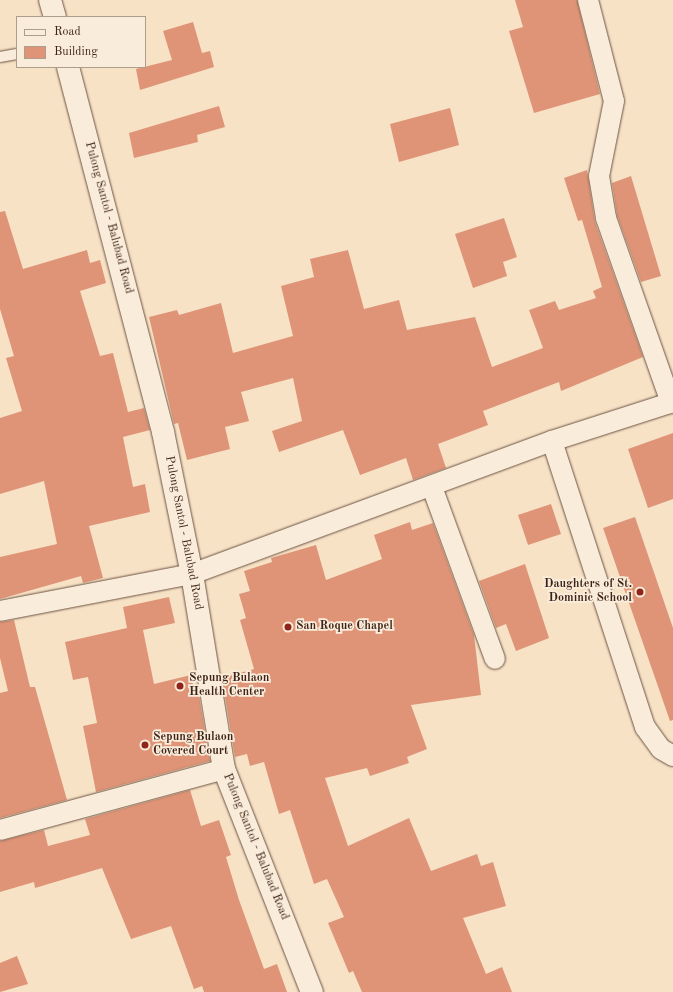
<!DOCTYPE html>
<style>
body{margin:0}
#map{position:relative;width:673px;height:992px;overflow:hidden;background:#f7e2c6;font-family:"Old Standard TT",serif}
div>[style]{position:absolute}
.building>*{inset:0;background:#df9477}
.roads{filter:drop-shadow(0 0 1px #6c5343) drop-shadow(0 0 1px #6c5343)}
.lane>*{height:10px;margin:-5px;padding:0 5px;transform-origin:5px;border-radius:5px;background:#faecda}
.street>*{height:20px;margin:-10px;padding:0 10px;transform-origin:10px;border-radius:10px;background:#faecda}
.secondary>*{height:22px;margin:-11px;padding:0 11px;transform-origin:11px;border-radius:11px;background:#faecda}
.dots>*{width:11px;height:11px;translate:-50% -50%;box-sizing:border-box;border:2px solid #faecda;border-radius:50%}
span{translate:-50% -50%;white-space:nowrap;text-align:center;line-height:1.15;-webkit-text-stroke:3.5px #faecda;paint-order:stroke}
.street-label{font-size:12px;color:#3d2317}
.poi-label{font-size:12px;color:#3d2317;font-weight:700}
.right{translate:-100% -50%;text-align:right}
.left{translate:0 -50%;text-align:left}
.legend{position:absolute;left:16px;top:16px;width:130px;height:52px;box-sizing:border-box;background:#faecda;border:1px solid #ae9c8c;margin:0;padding:5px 7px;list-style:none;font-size:12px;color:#3d2317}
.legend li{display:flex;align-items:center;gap:8px;height:20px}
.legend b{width:20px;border:1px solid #ae9c8c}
</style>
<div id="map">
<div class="building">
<div style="clip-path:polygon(515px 0,577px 0,600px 94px,534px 113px,509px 31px,523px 27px)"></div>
<div style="clip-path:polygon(193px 22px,202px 53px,210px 51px,214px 67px,140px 90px,136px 69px,172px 60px,163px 31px)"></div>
<div style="clip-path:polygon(219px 106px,225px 127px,197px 135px,198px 142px,134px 158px,129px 133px)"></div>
<div style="clip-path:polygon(450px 108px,459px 145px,399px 162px,390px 124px)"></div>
<div style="clip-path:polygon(587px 170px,595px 222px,643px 357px,561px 391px,559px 382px,483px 411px,488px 425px,438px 444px,446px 468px,413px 480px,406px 458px,360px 475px,343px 430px,279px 452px,272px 431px,302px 421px,293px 378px,241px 392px,249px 421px,225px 427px,230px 449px,187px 460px,178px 423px,174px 424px,149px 317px,177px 310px,179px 315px,221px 303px,233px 353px,293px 336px,281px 286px,314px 277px,310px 259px,348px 250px,364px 309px,399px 300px,407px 330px,475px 317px,492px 367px,543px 348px,529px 310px,555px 301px,559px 310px,596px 298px,593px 291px,602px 287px,582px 220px,578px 221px,564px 178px)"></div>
<div style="clip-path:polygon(631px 176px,661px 276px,641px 282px,617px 215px,612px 183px)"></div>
<div style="clip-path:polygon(5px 211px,23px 269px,87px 250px,90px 263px,100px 260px,106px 283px,80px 291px,100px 356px,113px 353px,128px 412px,144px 408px,150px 430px,123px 437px,133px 487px,145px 484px,150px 512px,89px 526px,103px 578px,83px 583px,81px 576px,0 599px,0 557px,57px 544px,44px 481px,0 494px,0 418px,22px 411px,6px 358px,14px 356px,0 309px,0 212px)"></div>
<div style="clip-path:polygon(504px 218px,517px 257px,503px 262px,507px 276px,473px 288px,455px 234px)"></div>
<div style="clip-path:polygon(673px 433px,673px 499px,648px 508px,628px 449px)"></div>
<div style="clip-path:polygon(551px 504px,561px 534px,528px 545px,518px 515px)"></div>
<div style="clip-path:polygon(635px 517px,673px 628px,673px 720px,670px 721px,603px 528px)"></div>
<div style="clip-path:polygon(410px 522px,412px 530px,433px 523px,474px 635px,481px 695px,411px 705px,427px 749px,407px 757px,409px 763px,370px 776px,367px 768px,325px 778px,348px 846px,409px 818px,431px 871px,477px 854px,481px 866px,493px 862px,506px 906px,463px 918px,486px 974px,502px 967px,512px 992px,362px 992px,353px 971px,349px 973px,328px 923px,344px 917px,327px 879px,314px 884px,290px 810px,279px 814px,264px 762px,250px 766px,247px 754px,235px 757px,222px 678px,254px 669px,240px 620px,246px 618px,239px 594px,250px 591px,244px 571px,272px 562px,271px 558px,316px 545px,326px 580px,382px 559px,374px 535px)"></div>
<div style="clip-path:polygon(525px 564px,549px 638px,516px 651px,506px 624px,496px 628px,479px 581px)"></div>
<div style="clip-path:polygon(169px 597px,175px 623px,143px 630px,154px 684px,191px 675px,193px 685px,197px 684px,210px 761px,96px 792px,83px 726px,97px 723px,88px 677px,73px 680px,65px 642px,127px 628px,123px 607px)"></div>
<div style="clip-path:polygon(14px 620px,30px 687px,35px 687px,67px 800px,0 818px,0 693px,8px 691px,0 658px,0 622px)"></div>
<div style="clip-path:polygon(190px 790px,201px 826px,219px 820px,231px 855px,226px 857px,239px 900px,264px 969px,277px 964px,287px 992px,204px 992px,202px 986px,194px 989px,171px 926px,131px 939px,102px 868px,35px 888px,34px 882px,0 892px,0 841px,44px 830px,48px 846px,90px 835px,85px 819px)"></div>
<div style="clip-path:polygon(17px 956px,28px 984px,0 992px,0 963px)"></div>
</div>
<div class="roads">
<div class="lane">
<div style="left:0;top:57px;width:17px;rotate:-10deg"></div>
</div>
<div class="street">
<div style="left:588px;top:0;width:104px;rotate:75.6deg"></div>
<div style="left:614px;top:101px;width:76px;rotate:101.3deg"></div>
<div style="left:599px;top:176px;width:43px;rotate:80.5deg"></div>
<div style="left:606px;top:218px;width:196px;rotate:70.6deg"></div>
<div style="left:552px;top:441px;width:301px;rotate:72deg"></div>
<div style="left:645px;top:727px;width:27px;rotate:54deg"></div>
<div style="left:661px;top:749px;width:14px;rotate:30deg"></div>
<div style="left:432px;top:487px;width:183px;rotate:69.9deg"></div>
<div style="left:0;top:611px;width:196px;rotate:-10.9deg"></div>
<div style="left:192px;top:574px;width:384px;rotate:-20.3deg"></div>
<div style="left:552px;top:441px;width:127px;rotate:-17.9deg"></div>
<div style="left:0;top:830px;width:232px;rotate:-15.2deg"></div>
</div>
<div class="secondary">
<div style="left:50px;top:0;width:18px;rotate:74deg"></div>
<div style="left:68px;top:67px;width:377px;rotate:75.4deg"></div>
<div style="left:163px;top:432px;width:145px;rotate:78.5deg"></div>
<div style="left:192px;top:574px;width:198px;rotate:80.7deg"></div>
<div style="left:224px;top:769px;width:240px;rotate:68.5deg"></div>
</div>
</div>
<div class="dots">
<div style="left:640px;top:592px;background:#8f2418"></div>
<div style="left:288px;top:627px;background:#8f2418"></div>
<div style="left:180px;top:686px;background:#8f2418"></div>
<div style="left:145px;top:745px;background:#8f2418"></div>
</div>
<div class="street-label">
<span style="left:108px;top:218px;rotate:75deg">Pulong Santol - Balubad Road</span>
<span style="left:183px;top:533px;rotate:79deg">Pulong Santol - Balubad Road</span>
<span style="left:255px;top:847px;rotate:68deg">Pulong Santol - Balubad Road</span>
</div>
<div class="poi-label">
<span class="right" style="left:632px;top:592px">Daughters of St.<br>Dominic School</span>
<span class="left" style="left:296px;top:627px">San Roque Chapel</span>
<span class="left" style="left:189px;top:686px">Sepung Bulaon<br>Health Center</span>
<span class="left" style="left:153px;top:745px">Sepung Bulaon<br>Covered Court</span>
</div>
<ul class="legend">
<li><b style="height:5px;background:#faecda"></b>Road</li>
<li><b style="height:11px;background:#df9477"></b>Building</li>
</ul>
</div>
